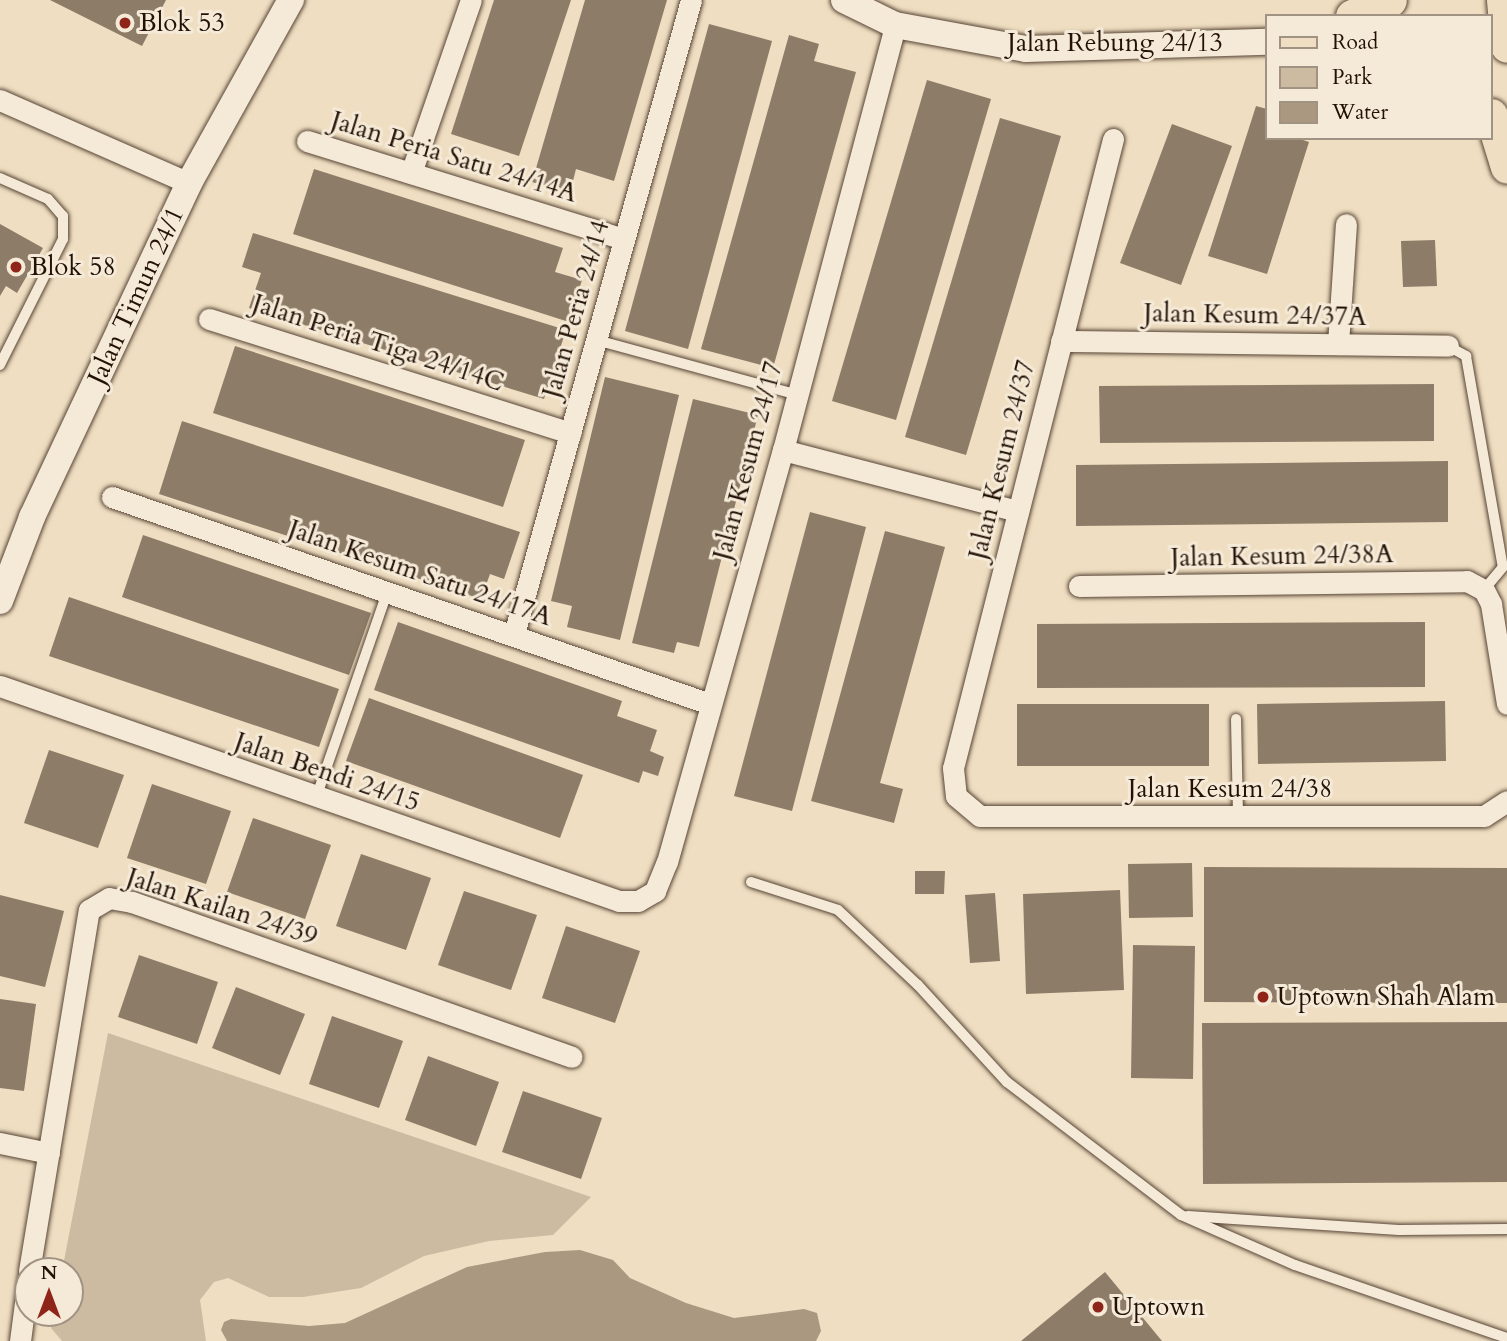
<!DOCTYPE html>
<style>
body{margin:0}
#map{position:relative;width:1507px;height:1341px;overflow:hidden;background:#efdec1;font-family:Cardo,serif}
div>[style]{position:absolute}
.green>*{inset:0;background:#ccbba1}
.water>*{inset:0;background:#aa9881}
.building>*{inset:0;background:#8d7c67}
.roads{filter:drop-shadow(0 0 2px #564435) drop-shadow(0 0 2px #564435)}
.service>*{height:10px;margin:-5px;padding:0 5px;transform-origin:5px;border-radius:5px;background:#f5ead7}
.minor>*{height:21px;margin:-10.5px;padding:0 10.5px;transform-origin:10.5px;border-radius:10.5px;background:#f5ead7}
.tertiary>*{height:26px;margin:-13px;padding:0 13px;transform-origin:13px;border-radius:13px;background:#f5ead7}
.primary>*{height:33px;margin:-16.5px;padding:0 16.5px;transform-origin:16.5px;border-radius:16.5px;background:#efdec1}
.dots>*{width:19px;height:19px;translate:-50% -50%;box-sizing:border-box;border:4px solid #f5ead7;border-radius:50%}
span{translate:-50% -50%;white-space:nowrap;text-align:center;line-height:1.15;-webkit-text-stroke:6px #f5ead7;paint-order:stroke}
.poi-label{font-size:26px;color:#231106}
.left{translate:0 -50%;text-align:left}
.street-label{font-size:26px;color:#231106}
.legend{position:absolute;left:1265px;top:14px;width:228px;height:126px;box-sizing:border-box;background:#f5ead7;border:2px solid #a19383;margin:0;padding:9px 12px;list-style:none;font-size:21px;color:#231106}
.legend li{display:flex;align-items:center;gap:14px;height:35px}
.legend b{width:35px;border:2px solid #a19383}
.north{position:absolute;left:14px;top:1257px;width:70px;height:70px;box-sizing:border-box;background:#f5ead7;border:2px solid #a19383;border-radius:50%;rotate:0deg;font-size:19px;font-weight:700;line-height:28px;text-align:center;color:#231106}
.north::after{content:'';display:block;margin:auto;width:24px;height:32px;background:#8f2418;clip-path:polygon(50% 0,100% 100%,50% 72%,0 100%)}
</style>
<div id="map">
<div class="green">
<div style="clip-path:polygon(108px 1033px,591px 1197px,553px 1235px,489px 1241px,424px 1256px,361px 1288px,303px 1297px,269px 1297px,228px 1278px,214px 1282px,200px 1300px,206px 1341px,62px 1341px,51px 1328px,54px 1313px,70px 1313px,70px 1271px,62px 1271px)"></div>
</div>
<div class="water">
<div style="clip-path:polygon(580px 1250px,613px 1260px,630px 1278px,686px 1303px,734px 1318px,804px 1309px,817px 1313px,821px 1331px,816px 1341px,227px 1341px,221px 1330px,224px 1322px,231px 1319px,309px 1326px,345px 1323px,467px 1267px,545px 1252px)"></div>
</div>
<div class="building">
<div style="clip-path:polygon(50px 0,166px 0,142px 46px)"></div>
<div style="clip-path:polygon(494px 0,571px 0,519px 156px,451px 134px)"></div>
<div style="clip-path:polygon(585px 0,667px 0,614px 181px,576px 169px,570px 193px,532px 182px)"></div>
<div style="clip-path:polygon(709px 24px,772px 41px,688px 349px,625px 331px)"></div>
<div style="clip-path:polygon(789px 35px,819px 44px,814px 61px,856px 72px,773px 368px,701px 349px)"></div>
<div style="clip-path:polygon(927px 80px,991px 99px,896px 420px,832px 401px)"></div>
<div style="clip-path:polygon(1256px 106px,1267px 109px,1267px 138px,1297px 138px,1309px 142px,1267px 274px,1208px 256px)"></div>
<div style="clip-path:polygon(1000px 118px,1061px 136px,966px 455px,905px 437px)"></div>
<div style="clip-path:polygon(1172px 124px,1232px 146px,1181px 285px,1120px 263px)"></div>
<div style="clip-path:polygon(314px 169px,563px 248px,555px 272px,582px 280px,569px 322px,293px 234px)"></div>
<div style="clip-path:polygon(0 224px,43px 248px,17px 293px,6px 286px,0 296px)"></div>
<div style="clip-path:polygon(253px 233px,566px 330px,544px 399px,249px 308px,261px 273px,242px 267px)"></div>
<div style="clip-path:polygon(1435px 240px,1437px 286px,1403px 287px,1401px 241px)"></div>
<div style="clip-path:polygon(235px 346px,525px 440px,503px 507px,213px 413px)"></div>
<div style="clip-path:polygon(605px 377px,679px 395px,620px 640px,567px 627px,572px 606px,551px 601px)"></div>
<div style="clip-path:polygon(1434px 384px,1434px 441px,1100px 443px,1099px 386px)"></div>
<div style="clip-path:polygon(693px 399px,758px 415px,699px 647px,677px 642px,674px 653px,632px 643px)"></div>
<div style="clip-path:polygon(182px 421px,520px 532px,504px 579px,490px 574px,481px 599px,159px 494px)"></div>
<div style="clip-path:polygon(1448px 461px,1448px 522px,1076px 526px,1076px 465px)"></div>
<div style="clip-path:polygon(810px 512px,866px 527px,792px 811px,734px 796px)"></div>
<div style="clip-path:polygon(885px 531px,945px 547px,880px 783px,903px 789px,894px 823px,811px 801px)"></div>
<div style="clip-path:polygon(143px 535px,371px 613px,349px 675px,122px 597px)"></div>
<div style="clip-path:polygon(69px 597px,339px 689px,319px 747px,49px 656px)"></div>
<div style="clip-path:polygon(398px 622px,622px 701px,617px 716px,657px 730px,650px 751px,664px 757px,658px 776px,643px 771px,639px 783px,374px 690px)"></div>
<div style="clip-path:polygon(1425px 622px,1425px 687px,1037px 688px,1037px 624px)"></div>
<div style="clip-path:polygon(369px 698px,583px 775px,560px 838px,346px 761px)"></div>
<div style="clip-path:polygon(1445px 701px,1446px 761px,1258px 764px,1257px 704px)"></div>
<div style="clip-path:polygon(1017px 704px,1209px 704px,1209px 766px,1017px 766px)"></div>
<div style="clip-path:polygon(49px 750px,124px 775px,98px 848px,24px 823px)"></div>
<div style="clip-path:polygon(152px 784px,231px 811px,206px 884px,127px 858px)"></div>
<div style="clip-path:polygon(253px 818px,331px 845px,305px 919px,227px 892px)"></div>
<div style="clip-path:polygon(361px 854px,431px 878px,406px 950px,336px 926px)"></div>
<div style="clip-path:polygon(1192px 863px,1193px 917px,1129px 918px,1128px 864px)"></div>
<div style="clip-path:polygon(1204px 867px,1507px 868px,1507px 1003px,1204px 1002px)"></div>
<div style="clip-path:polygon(915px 871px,945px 871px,944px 894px,915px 894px)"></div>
<div style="clip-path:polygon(1120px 890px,1124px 990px,1026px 994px,1023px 894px)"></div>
<div style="clip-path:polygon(464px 891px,537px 915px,511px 990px,438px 965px)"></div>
<div style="clip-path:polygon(995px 893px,1000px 961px,970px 963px,965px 895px)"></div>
<div style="clip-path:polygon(0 895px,64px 911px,45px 987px,0 976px)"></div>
<div style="clip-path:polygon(566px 926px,640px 951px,615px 1023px,542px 998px)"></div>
<div style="clip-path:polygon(1133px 945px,1195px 946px,1193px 1079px,1131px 1078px)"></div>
<div style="clip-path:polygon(139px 955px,218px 982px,197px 1044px,118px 1017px)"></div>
<div style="clip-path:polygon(236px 987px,305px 1014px,280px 1075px,212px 1048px)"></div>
<div style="clip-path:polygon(0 999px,36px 1004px,24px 1091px,0 1088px)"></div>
<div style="clip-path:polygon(332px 1016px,403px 1041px,379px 1108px,309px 1084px)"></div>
<div style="clip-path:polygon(1507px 1022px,1507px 1182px,1203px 1184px,1202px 1023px)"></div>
<div style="clip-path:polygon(428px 1056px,499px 1082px,476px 1146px,405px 1120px)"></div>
<div style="clip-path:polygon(523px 1091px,602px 1118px,581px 1179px,502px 1152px)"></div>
<div style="clip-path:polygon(1105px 1272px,1162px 1341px,1021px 1341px)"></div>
</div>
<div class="roads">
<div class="service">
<div style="left:0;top:178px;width:52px;rotate:23.6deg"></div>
<div style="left:48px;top:199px;width:23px;rotate:49deg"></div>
<div style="left:63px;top:216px;width:23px;rotate:90deg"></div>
<div style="left:63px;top:239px;width:141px;rotate:116.6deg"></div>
<div style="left:596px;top:340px;width:206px;rotate:15.2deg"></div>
<div style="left:1448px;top:346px;width:21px;rotate:29deg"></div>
<div style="left:1466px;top:356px;width:214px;rotate:80.1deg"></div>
<div style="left:1503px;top:567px;width:30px;rotate:130deg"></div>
<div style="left:1236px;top:719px;width:98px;rotate:88.8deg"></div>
<div style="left:316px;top:798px;width:217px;rotate:-70.9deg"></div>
<div style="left:751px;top:882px;width:91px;rotate:17.8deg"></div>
<div style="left:838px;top:910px;width:110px;rotate:43.2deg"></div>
<div style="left:918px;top:985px;width:132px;rotate:47.5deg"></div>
<div style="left:1007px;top:1082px;width:219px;rotate:37.4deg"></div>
<div style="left:1181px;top:1215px;width:124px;rotate:23.7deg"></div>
<div style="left:1295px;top:1265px;width:224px;rotate:19deg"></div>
<div style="left:1188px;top:1216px;width:211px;rotate:3.8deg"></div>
<div style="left:1399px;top:1230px;width:108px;rotate:-0.5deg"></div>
</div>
<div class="minor">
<div style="left:0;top:100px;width:206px;rotate:23.7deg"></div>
<div style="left:1113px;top:139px;width:649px;rotate:104.27deg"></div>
<div style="left:953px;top:768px;width:28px;rotate:84deg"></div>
<div style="left:956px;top:796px;width:31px;rotate:40deg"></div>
<div style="left:980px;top:816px;width:504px"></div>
<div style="left:1484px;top:816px;width:27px;rotate:-33deg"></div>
<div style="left:307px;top:141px;width:332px;rotate:17.2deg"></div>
<div style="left:411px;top:173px;width:183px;rotate:-70.9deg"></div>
<div style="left:209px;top:319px;width:379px;rotate:17.5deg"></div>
<div style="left:1061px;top:341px;width:387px;rotate:0.7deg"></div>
<div style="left:1338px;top:344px;width:120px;rotate:-86.2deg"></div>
<div style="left:783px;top:450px;width:243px;rotate:14.6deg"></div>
<div style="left:112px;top:497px;width:633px;rotate:19.09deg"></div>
<div style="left:1079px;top:586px;width:388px;rotate:-0.7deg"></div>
<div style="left:1467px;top:581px;width:19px;rotate:28deg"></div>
<div style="left:1484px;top:590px;width:16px;rotate:63deg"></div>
<div style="left:1491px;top:604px;width:101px;rotate:80.9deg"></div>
<div style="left:514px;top:634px;width:658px;rotate:-74.4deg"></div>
<div style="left:0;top:686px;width:655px;rotate:19.15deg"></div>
<div style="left:619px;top:901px;width:19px"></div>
<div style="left:638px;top:901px;width:20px;rotate:-30deg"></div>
<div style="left:655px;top:891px;width:31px;rotate:-68deg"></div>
<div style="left:667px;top:862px;width:428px;rotate:-74.3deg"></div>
<div style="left:783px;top:450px;width:440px;rotate:-75.2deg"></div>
<div style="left:0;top:1143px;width:50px;rotate:11.5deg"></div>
<div style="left:29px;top:1271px;width:366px;rotate:-80.6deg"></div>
<div style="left:89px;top:910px;width:23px;rotate:-31deg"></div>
<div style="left:109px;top:898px;width:23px;rotate:10deg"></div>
<div style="left:132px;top:902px;width:466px;rotate:19.4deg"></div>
<div style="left:20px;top:1341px;width:63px;rotate:-82.6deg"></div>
</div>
<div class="tertiary">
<div style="left:844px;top:0;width:57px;rotate:26.1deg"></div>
<div style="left:895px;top:25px;width:133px;rotate:10.4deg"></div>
<div style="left:1026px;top:49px;width:241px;rotate:-1.7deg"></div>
<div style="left:0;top:601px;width:90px;rotate:-69.1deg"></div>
<div style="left:32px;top:517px;width:369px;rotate:-64.8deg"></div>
<div style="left:189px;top:183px;width:210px;rotate:-60.9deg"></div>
</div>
<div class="primary">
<div style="left:1503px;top:0;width:46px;rotate:85deg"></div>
<div style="left:1352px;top:16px;width:41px;rotate:-22.8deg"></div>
<div style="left:1491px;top:115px;width:54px;rotate:72.9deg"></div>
</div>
</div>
<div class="dots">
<div style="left:125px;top:23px;background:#8f2418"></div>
<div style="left:16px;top:267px;background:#8f2418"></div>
<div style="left:1263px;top:997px;background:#8f2418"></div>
<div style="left:1098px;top:1307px;background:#8f2418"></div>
</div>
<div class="poi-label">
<span class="left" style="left:139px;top:23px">Blok 53</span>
<span class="left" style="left:30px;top:267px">Blok 58</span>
<span class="left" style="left:1277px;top:997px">Uptown Shah Alam</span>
<span class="left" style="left:1112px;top:1307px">Uptown</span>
</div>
<div class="street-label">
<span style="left:1115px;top:43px">Jalan Rebung 24/13</span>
<span style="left:454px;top:157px;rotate:17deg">Jalan Peria Satu 24/14A</span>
<span style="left:136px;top:296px;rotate:-65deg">Jalan Timun 24/1</span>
<span style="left:576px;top:309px;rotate:-74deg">Jalan Peria 24/14</span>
<span style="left:1255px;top:315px;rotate:1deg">Jalan Kesum 24/37A</span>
<span style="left:378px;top:343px;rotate:18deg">Jalan Peria Tiga 24/14C</span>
<span style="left:1002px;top:460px;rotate:-76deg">Jalan Kesum 24/37</span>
<span style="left:748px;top:461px;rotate:-75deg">Jalan Kesum 24/17</span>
<span style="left:1282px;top:556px;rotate:-1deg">Jalan Kesum 24/38A</span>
<span style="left:420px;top:573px;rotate:19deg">Jalan Kesum Satu 24/17A</span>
<span style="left:327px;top:772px;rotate:19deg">Jalan Bendi 24/15</span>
<span style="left:1230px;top:789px">Jalan Kesum 24/38</span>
<span style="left:222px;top:907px;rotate:18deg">Jalan Kailan 24/39</span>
</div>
<ul class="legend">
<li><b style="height:9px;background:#efdec1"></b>Road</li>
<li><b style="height:19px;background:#ccbba1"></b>Park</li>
<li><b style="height:19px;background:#aa9881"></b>Water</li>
</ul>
<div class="north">N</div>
</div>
